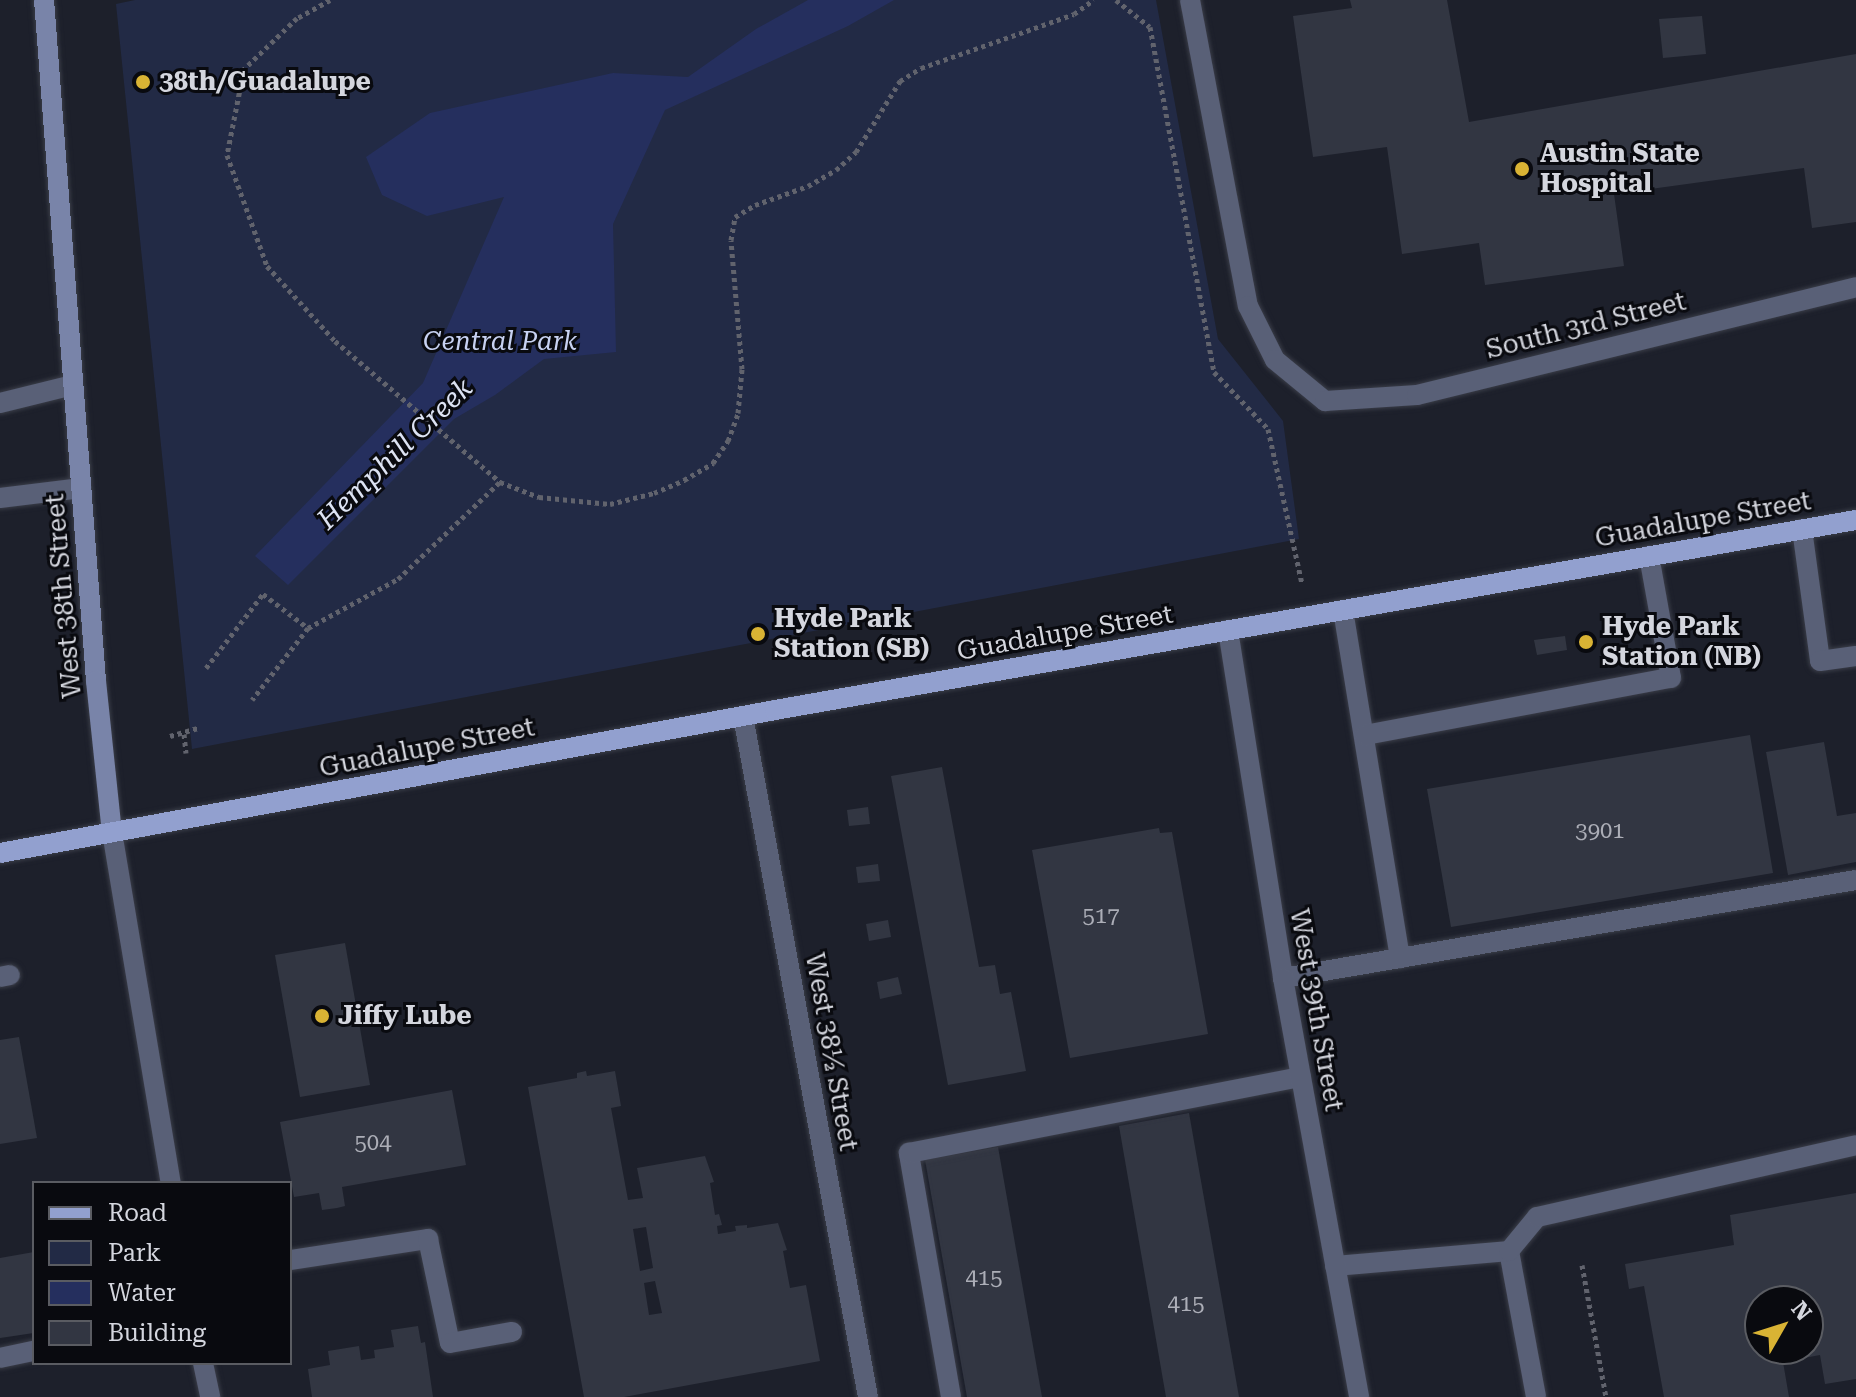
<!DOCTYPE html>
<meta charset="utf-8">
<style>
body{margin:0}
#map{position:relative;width:1856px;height:1397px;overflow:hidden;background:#1d202b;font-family:"Roboto Serif",serif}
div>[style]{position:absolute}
.green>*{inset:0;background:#222a45}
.water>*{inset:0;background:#252f5e}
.building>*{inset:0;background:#323642}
.path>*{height:5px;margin-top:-2.5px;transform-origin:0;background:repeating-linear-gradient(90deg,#61636d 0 4px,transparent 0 8px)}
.roads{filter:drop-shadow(0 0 2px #3a3d48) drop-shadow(0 0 2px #3a3d48)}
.service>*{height:20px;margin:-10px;padding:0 10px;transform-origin:10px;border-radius:10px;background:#596077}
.minor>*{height:20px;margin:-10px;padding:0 10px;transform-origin:10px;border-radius:10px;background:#596077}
.tertiary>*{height:20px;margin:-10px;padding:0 10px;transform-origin:10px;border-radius:10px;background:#596077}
.secondary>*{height:20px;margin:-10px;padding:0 10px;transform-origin:10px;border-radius:10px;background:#7984a9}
.primary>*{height:20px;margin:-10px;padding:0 10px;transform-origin:10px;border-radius:10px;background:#92a0cf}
.dots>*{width:22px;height:22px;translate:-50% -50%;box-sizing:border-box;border:4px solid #090a0f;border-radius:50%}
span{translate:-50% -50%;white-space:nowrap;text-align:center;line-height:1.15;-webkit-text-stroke:6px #090a0f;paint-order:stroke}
.number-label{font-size:22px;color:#acaeb7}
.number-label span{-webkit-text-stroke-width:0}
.poi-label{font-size:26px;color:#d4d6de;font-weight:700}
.left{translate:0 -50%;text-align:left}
.street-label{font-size:26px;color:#d4d6de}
.park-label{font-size:26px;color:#c7d1f1;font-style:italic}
.water-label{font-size:28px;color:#dde3f3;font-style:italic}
.legend{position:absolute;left:32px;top:1181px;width:260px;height:184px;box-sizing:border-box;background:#090a0f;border:2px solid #5a5c62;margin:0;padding:10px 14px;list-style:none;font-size:24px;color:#d4d6de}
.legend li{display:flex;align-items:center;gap:16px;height:40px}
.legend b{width:40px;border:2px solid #5a5c62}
.north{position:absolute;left:1744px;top:1285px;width:80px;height:80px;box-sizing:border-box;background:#090a0f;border:2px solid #5a5c62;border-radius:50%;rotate:51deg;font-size:22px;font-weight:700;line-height:32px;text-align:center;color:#d4d6de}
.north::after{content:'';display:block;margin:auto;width:28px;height:36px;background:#d9b334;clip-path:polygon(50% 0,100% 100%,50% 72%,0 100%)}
</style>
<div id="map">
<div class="green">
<div style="clip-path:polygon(135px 0,1156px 0,1218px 339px,1283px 421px,1299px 539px,192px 749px,116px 4px)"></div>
</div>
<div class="water">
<div style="clip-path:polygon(808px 0,894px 0,848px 26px,665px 110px,613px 224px,616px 352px,544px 359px,495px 395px,454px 419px,288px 585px,255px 556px,423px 383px,504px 197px,427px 216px,382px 195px,366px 157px,430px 113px,613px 73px,688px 77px,756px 29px)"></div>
</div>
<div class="building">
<div style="clip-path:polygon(1350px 0,1447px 0,1469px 122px,1856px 54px,1856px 222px,1812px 228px,1804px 168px,1614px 194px,1624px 266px,1485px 285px,1479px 243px,1402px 254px,1387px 147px,1313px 157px,1293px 16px,1352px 8px)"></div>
<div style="clip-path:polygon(1702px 16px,1706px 54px,1663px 58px,1659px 19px)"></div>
<div style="clip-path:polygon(1565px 636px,1567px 650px,1537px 655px,1534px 640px)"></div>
<div style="clip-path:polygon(1750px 735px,1773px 873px,1451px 927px,1427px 789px)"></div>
<div style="clip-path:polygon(1824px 742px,1837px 816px,1856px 813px,1856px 862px,1788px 875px,1766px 752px)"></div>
<div style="clip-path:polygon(942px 767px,979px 967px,995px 965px,1000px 994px,1011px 992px,1026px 1071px,948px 1085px,891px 776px)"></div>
<div style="clip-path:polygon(868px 807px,870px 824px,849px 826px,847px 810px)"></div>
<div style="clip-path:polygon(1159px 828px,1160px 833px,1172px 832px,1208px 1034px,1070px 1058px,1032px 850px)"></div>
<div style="clip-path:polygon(878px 864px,880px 881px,858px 883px,856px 867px)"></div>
<div style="clip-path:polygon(888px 920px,891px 937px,869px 941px,866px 924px)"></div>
<div style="clip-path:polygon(345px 943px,370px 1085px,300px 1097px,275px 955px)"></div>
<div style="clip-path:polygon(898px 977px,902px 994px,880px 999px,877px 982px)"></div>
<div style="clip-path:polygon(19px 1037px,37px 1138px,0 1144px,0 1040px)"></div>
<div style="clip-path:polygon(evenodd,586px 1071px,587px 1076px,615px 1071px,621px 1106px,611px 1108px,628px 1200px,643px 1198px,637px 1168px,705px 1156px,714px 1182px,710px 1183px,715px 1215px,719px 1214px,722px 1225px,717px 1226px,718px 1234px,736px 1231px,735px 1226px,747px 1225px,747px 1228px,778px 1223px,787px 1250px,783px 1251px,790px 1288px,806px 1285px,820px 1361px,624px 1397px,584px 1397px,528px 1087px,577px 1078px,577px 1073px,586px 1071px,646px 1227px,653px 1268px,640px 1271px,633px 1229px,646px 1227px,586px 1071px,655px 1281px,662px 1313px,649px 1315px,644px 1283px,655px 1281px)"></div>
<div style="clip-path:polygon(452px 1090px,466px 1165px,342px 1187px,345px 1206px,337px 1208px,322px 1210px,319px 1193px,294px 1197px,280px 1122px)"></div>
<div style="clip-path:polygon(1189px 1113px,1239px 1397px,1166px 1397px,1119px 1126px)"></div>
<div style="clip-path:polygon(998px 1147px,1042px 1397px,967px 1397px,925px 1160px)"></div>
<div style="clip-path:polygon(evenodd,1856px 1193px,1856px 1379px,1825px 1384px,1820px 1355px,1783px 1362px,1789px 1397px,1664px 1397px,1644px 1286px,1629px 1289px,1625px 1264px,1734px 1245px,1730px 1215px,1856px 1193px,1760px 1301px,1808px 1301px,1808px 1349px,1760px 1349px,1760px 1301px)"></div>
<div style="clip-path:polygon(34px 1252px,34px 1333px,0 1338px,0 1258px)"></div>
<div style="clip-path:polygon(418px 1326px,421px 1343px,425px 1342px,433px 1397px,312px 1397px,308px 1369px,330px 1365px,328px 1351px,359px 1346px,361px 1360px,375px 1358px,374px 1350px,394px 1347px,391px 1330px)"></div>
</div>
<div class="path">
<div style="left:330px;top:0;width:38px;rotate:151deg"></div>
<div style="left:297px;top:18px;width:74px;rotate:136.1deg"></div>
<div style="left:244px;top:69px;width:88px;rotate:101.2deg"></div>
<div style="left:227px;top:155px;width:118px;rotate:70.2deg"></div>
<div style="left:267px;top:266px;width:101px;rotate:47.8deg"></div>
<div style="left:335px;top:341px;width:217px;rotate:40.5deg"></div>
<div style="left:500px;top:482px;width:42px;rotate:21deg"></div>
<div style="left:539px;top:497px;width:71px;rotate:5.6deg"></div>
<div style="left:610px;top:504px;width:45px;rotate:-14deg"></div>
<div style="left:654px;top:493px;width:33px;rotate:-23deg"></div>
<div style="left:684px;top:480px;width:34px;rotate:-30deg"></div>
<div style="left:713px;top:463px;width:27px;rotate:-56deg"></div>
<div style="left:728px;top:441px;width:30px;rotate:-70deg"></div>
<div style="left:738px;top:413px;width:44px;rotate:-84.8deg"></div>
<div style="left:742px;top:369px;width:129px;rotate:-94.9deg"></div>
<div style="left:731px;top:240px;width:23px;rotate:-80deg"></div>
<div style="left:735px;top:217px;width:23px;rotate:-31deg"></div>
<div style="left:755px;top:205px;width:56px;rotate:-19.7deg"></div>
<div style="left:808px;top:186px;width:32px;rotate:-30deg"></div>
<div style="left:836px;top:170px;width:27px;rotate:-42deg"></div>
<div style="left:856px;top:152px;width:84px;rotate:-58.2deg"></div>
<div style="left:900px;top:81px;width:25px;rotate:-32deg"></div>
<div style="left:921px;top:68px;width:162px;rotate:-19.4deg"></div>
<div style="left:1074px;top:14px;width:24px;rotate:-36deg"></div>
<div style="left:1116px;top:0;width:43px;rotate:38.5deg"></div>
<div style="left:1150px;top:27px;width:351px;rotate:79.5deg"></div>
<div style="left:1214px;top:372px;width:79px;rotate:46.5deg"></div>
<div style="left:1268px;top:429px;width:159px;rotate:77.6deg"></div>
<div style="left:308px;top:628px;width:102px;rotate:-28.6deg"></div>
<div style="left:398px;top:579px;width:141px;rotate:-43.6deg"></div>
<div style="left:206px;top:668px;width:93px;rotate:-52.4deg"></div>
<div style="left:263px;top:594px;width:56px;rotate:37.1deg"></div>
<div style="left:308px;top:628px;width:91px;rotate:127.9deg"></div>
<div style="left:184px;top:734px;width:19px;rotate:84deg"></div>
<div style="left:170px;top:736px;width:29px;rotate:-16deg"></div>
<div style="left:1582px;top:1265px;width:134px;rotate:79.7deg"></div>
</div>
<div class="roads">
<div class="service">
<div style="left:1190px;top:0;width:311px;rotate:79.3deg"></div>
<div style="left:1248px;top:306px;width:60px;rotate:63.4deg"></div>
<div style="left:1275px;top:360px;width:65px;rotate:39.4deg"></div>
<div style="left:1325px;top:401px;width:92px;rotate:-3.7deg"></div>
<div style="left:1417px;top:395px;width:452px;rotate:-13.8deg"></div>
<div style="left:0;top:403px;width:75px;rotate:-13.9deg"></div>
<div style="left:0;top:498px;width:82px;rotate:-7deg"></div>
<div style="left:1802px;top:529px;width:133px;rotate:82.2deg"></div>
<div style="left:1820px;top:661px;width:36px;rotate:-8deg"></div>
<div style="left:1343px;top:610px;width:353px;rotate:80.7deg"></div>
<div style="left:1365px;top:735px;width:311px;rotate:-10.6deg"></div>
<div style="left:1671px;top:678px;width:124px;rotate:-100.2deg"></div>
<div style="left:0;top:977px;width:10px;rotate:-11deg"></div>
<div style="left:1283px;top:978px;width:581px;rotate:-9.71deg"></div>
<div style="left:1509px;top:1251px;width:148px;rotate:79.5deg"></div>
<div style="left:290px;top:1260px;width:140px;rotate:-8.7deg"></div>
<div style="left:428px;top:1239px;width:106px;rotate:78.1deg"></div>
<div style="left:450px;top:1343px;width:63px;rotate:-10.1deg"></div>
<div style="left:1335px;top:1266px;width:175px;rotate:-4.9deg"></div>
<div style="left:1509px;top:1251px;width:44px;rotate:-50.5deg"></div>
<div style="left:1537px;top:1217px;width:327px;rotate:-12.7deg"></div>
<div style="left:0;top:1358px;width:35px;rotate:-12deg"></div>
<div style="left:951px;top:1397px;width:248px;rotate:-99.8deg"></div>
<div style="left:909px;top:1153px;width:399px;rotate:-11deg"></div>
</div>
<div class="minor">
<div style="left:1228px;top:630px;width:352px;rotate:81deg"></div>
<div style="left:1283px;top:978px;width:426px;rotate:79.7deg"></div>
<div style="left:743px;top:716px;width:692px;rotate:79.6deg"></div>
</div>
<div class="tertiary">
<div style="left:112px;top:832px;width:356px;rotate:80.5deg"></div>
<div style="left:203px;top:1363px;width:35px;rotate:78deg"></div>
</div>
<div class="secondary">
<div style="left:44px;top:0;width:683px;rotate:85.63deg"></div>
<div style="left:96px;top:681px;width:152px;rotate:84deg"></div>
</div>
<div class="primary">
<div style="left:0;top:853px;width:788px;rotate:-10.45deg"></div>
<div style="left:775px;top:710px;width:1098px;rotate:-9.97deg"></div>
</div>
</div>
<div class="dots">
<div style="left:143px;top:82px;background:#d9b334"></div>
<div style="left:1522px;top:169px;background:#d9b334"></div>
<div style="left:758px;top:634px;background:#d9b334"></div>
<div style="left:1586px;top:642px;background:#d9b334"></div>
<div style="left:322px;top:1016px;background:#d9b334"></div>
</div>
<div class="number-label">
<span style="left:1600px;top:831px">3901</span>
<span style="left:1101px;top:916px">517</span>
<span style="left:373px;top:1143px">504</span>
<span style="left:984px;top:1278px">415</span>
<span style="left:1186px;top:1304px">415</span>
</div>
<div class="poi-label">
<span class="left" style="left:159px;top:82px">38th/Guadalupe</span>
<span class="left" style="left:1540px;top:169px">Austin State<br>Hospital</span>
<span class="left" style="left:774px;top:634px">Hyde Park<br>Station (SB)</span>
<span class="left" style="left:1602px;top:642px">Hyde Park<br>Station (NB)</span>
<span class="left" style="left:338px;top:1016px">Jiffy Lube</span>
</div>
<div class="street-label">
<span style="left:1586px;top:326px;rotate:-14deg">South 3rd Street</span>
<span style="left:1703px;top:520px;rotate:-10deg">Guadalupe Street</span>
<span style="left:64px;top:596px;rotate:-95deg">West 38th Street</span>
<span style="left:1065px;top:633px;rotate:-10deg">Guadalupe Street</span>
<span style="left:427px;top:748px;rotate:-11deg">Guadalupe Street</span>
<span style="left:1316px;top:1010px;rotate:80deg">West 39th Street</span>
<span style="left:831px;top:1052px;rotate:80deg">West 38½ Street</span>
</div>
<div class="park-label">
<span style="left:500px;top:342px">Central Park</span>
</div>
<div class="water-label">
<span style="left:395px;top:454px;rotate:-44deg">Hemphill Creek</span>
</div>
<ul class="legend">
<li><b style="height:10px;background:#92a0cf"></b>Road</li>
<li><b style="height:22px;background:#222a45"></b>Park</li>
<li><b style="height:22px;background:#252f5e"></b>Water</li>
<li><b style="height:22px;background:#323642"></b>Building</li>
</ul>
<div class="north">N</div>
</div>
